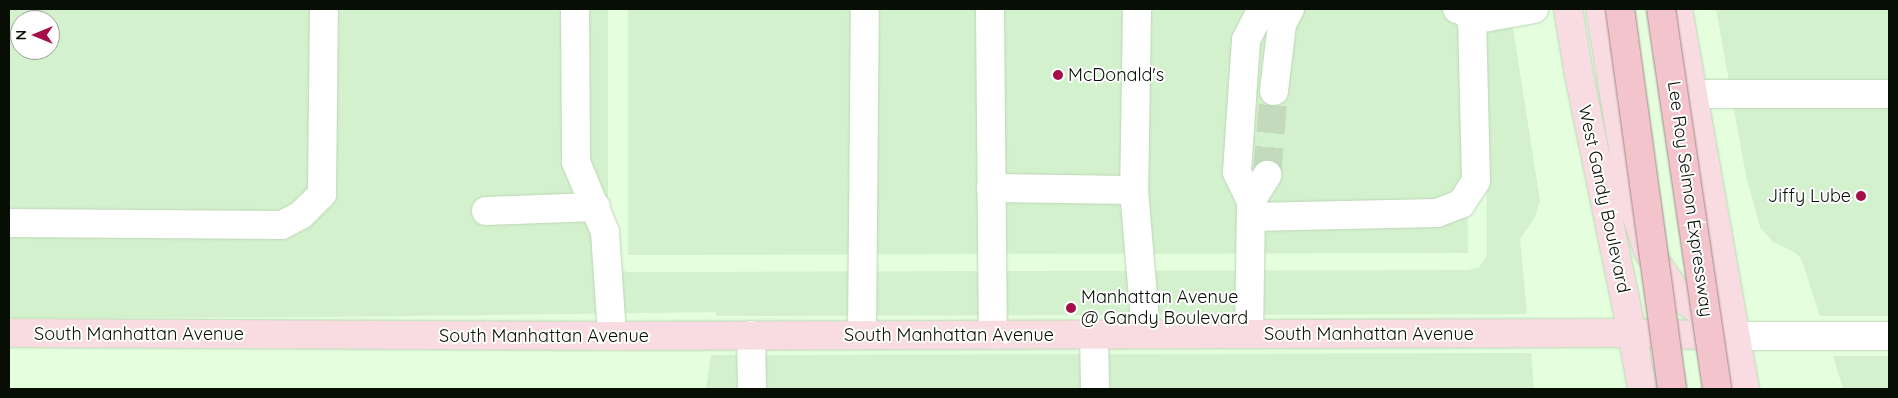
<!DOCTYPE html>
<style>
body{margin:0}
#map{position:relative;width:1898px;height:398px;overflow:hidden;background:#e4fede;font-family:Quicksand,sans-serif}
div>[style]{position:absolute}
.built>*{inset:0;background:#d3f1cd}
.minor-tunnel>*{height:28px;margin-top:-14px;transform-origin:0;background:repeating-linear-gradient(90deg,#c3dabd 0 28px,transparent 0 42px)}
.roads{filter:drop-shadow(0 0 1px #bdd6b7) drop-shadow(0 0 1px #bdd6b7)}
.minor>*{height:28px;margin:-14px;padding:0 14px;transform-origin:14px;border-radius:14px;background:#fff}
.major>*{height:28px;margin:-14px;padding:0 14px;transform-origin:14px;border-radius:14px;background:#f8dce1}
.bridges{filter:drop-shadow(0 0 1px #a18587) drop-shadow(0 0 1px #a18587)}
.highway-bridge>*{height:28px;margin:-14px;padding:0 14px;transform-origin:14px;border-radius:14px;background:#f4c4cd}
.dots>*{width:14px;height:14px;translate:-50% -50%;box-sizing:border-box;border:2px solid #fff;border-radius:50%}
span{translate:-50% -50%;white-space:nowrap;text-align:center;line-height:1.15;-webkit-text-stroke:4px #fff;paint-order:stroke}
.poi-label{font-size:18px;color:#070f05}
.left{translate:0 -50%;text-align:left}
.right{translate:-100% -50%;text-align:right}
.street-label{font-size:18px;color:#070f05}
.frame{position:absolute;inset:0;border:10px solid #070f05;pointer-events:none}
.north{position:absolute;left:10px;top:10px;width:50px;height:50px;box-sizing:border-box;background:#fff;border:1px solid #9c9f9b;border-radius:50%;rotate:270deg;font-size:14px;font-weight:700;line-height:20px;text-align:center;color:#070f05}
.north::after{content:'';display:block;margin:auto;width:18px;height:22px;background:#a40e49;clip-path:polygon(50% 0,100% 100%,50% 72%,0 100%)}
</style>
<div id="map">
<div class="built">
<div style="clip-path:polygon(evenodd,9px 9px,608px 9px,608px 255px,616px 269px,628px 272px,1468px 270px,1479px 267px,1486px 258px,1487px 253px,1485px 9px,1510px 9px,1540px 201px,1535px 217px,1520px 239px,1527px 314px,716px 316px,716px 312px,325px 317px,9px 318px,9px 9px,20px 20px,50px 20px,50px 50px,20px 50px,20px 20px)"></div>
<div style="clip-path:polygon(628px 9px,1466px 9px,1468px 253px,628px 255px)"></div>
<div style="clip-path:polygon(1716px 9px,1889px 9px,1889px 316px,1820px 316px,1801px 258px,1794px 252px,1773px 242px,1760px 227px,1746px 176px)"></div>
<div style="clip-path:polygon(1531px 353px,1534px 389px,706px 389px,711px 355px)"></div>
<div style="clip-path:polygon(1833px 356px,1889px 356px,1889px 389px,1843px 389px)"></div>
</div>
<div class="minor-tunnel">
<div style="left:1267px;top:175px;width:84px;rotate:-85.2deg"></div>
</div>
<div class="roads">
<div class="minor">
<div style="left:575px;top:9px;width:153px;rotate:89.6deg"></div>
<div style="left:576px;top:162px;width:76px;rotate:67.5deg"></div>
<div style="left:605px;top:232px;width:104px;rotate:86.1deg"></div>
<div style="left:990px;top:9px;width:326px;rotate:89.5deg"></div>
<div style="left:1137px;top:9px;width:181px;rotate:90.9deg"></div>
<div style="left:1134px;top:190px;width:144px;rotate:85.2deg"></div>
<div style="left:1472px;top:20px;width:63px;rotate:-10.1deg"></div>
<div style="left:1274px;top:91px;width:67px;rotate:-83.2deg"></div>
<div style="left:1282px;top:24px;width:17px;rotate:-62deg"></div>
<div style="left:1693px;top:94px;width:196px"></div>
<div style="left:991px;top:188px;width:143px;rotate:0.8deg"></div>
<div style="left:1251px;top:201px;width:31px;rotate:-58deg"></div>
<div style="left:486px;top:211px;width:110px;rotate:-2.1deg"></div>
<div style="left:1251px;top:217px;width:186px;rotate:-1.2deg"></div>
<div style="left:1437px;top:213px;width:26px;rotate:-21deg"></div>
<div style="left:1461px;top:204px;width:27px;rotate:-57deg"></div>
<div style="left:1476px;top:181px;width:161px;rotate:-91.4deg"></div>
<div style="left:1472px;top:20px;width:13px;rotate:-132deg"></div>
<div style="left:1463px;top:10px;width:6px;rotate:-171deg"></div>
<div style="left:9px;top:223px;width:273px;rotate:0.4deg"></div>
<div style="left:282px;top:225px;width:21px;rotate:-28deg"></div>
<div style="left:301px;top:215px;width:30px;rotate:-45deg"></div>
<div style="left:322px;top:194px;width:185px;rotate:-89.4deg"></div>
<div style="left:1249px;top:334px;width:133px;rotate:-89.1deg"></div>
<div style="left:1251px;top:201px;width:32px;rotate:-116deg"></div>
<div style="left:1237px;top:172px;width:132px;rotate:-86.1deg"></div>
<div style="left:1246px;top:40px;width:35px;rotate:-63deg"></div>
<div style="left:751px;top:335px;width:54px;rotate:88.9deg"></div>
<div style="left:862px;top:335px;width:326px;rotate:-89.5deg"></div>
<div style="left:1094px;top:335px;width:54px;rotate:88.9deg"></div>
<div style="left:1735px;top:336px;width:154px"></div>
</div>
<div class="major">
<div style="left:1568px;top:9px;width:67px;rotate:80.5deg"></div>
<div style="left:1579px;top:75px;width:263px;rotate:78.4deg"></div>
<div style="left:1632px;top:333px;width:57px;rotate:79.9deg"></div>
<div style="left:1600px;top:9px;width:196px;rotate:80.6deg"></div>
<div style="left:1632px;top:202px;width:52px;rotate:71.9deg"></div>
<div style="left:1648px;top:251px;width:56px;rotate:55.2deg"></div>
<div style="left:1680px;top:297px;width:50px;rotate:35.3deg"></div>
<div style="left:1678px;top:9px;width:386px;rotate:80deg"></div>
<div style="left:9px;top:333px;width:603px;rotate:0.29deg"></div>
<div style="left:612px;top:336px;width:1020px;rotate:-0.17deg"></div>
<div style="left:1632px;top:333px;width:103px;rotate:1.7deg"></div>
</div>
</div>
<div class="bridges">
<div class="highway-bridge">
<div style="left:1620px;top:9px;width:384px;rotate:82.2deg"></div>
<div style="left:1661px;top:9px;width:384px;rotate:81.6deg"></div>
</div>
</div>
<div class="dots">
<div style="left:1058px;top:75px;background:#a40e49"></div>
<div style="left:1861px;top:196px;background:#a40e49"></div>
<div style="left:1071px;top:308px;background:#a40e49"></div>
</div>
<div class="poi-label">
<span class="left" style="left:1068px;top:75px">McDonald's</span>
<span class="right" style="left:1851px;top:196px">Jiffy Lube</span>
<span class="left" style="left:1081px;top:308px">Manhattan Avenue<br>@ Gandy Boulevard</span>
</div>
<div class="street-label">
<span style="left:1604px;top:199px;rotate:78deg">West Gandy Boulevard</span>
<span style="left:1690px;top:199px;rotate:82deg">Lee Roy Selmon Expressway</span>
<span style="left:139px;top:334px">South Manhattan Avenue</span>
<span style="left:1369px;top:334px">South Manhattan Avenue</span>
<span style="left:949px;top:335px">South Manhattan Avenue</span>
<span style="left:544px;top:336px">South Manhattan Avenue</span>
</div>
<div class="frame"></div>
<div class="north">N</div>
</div>
